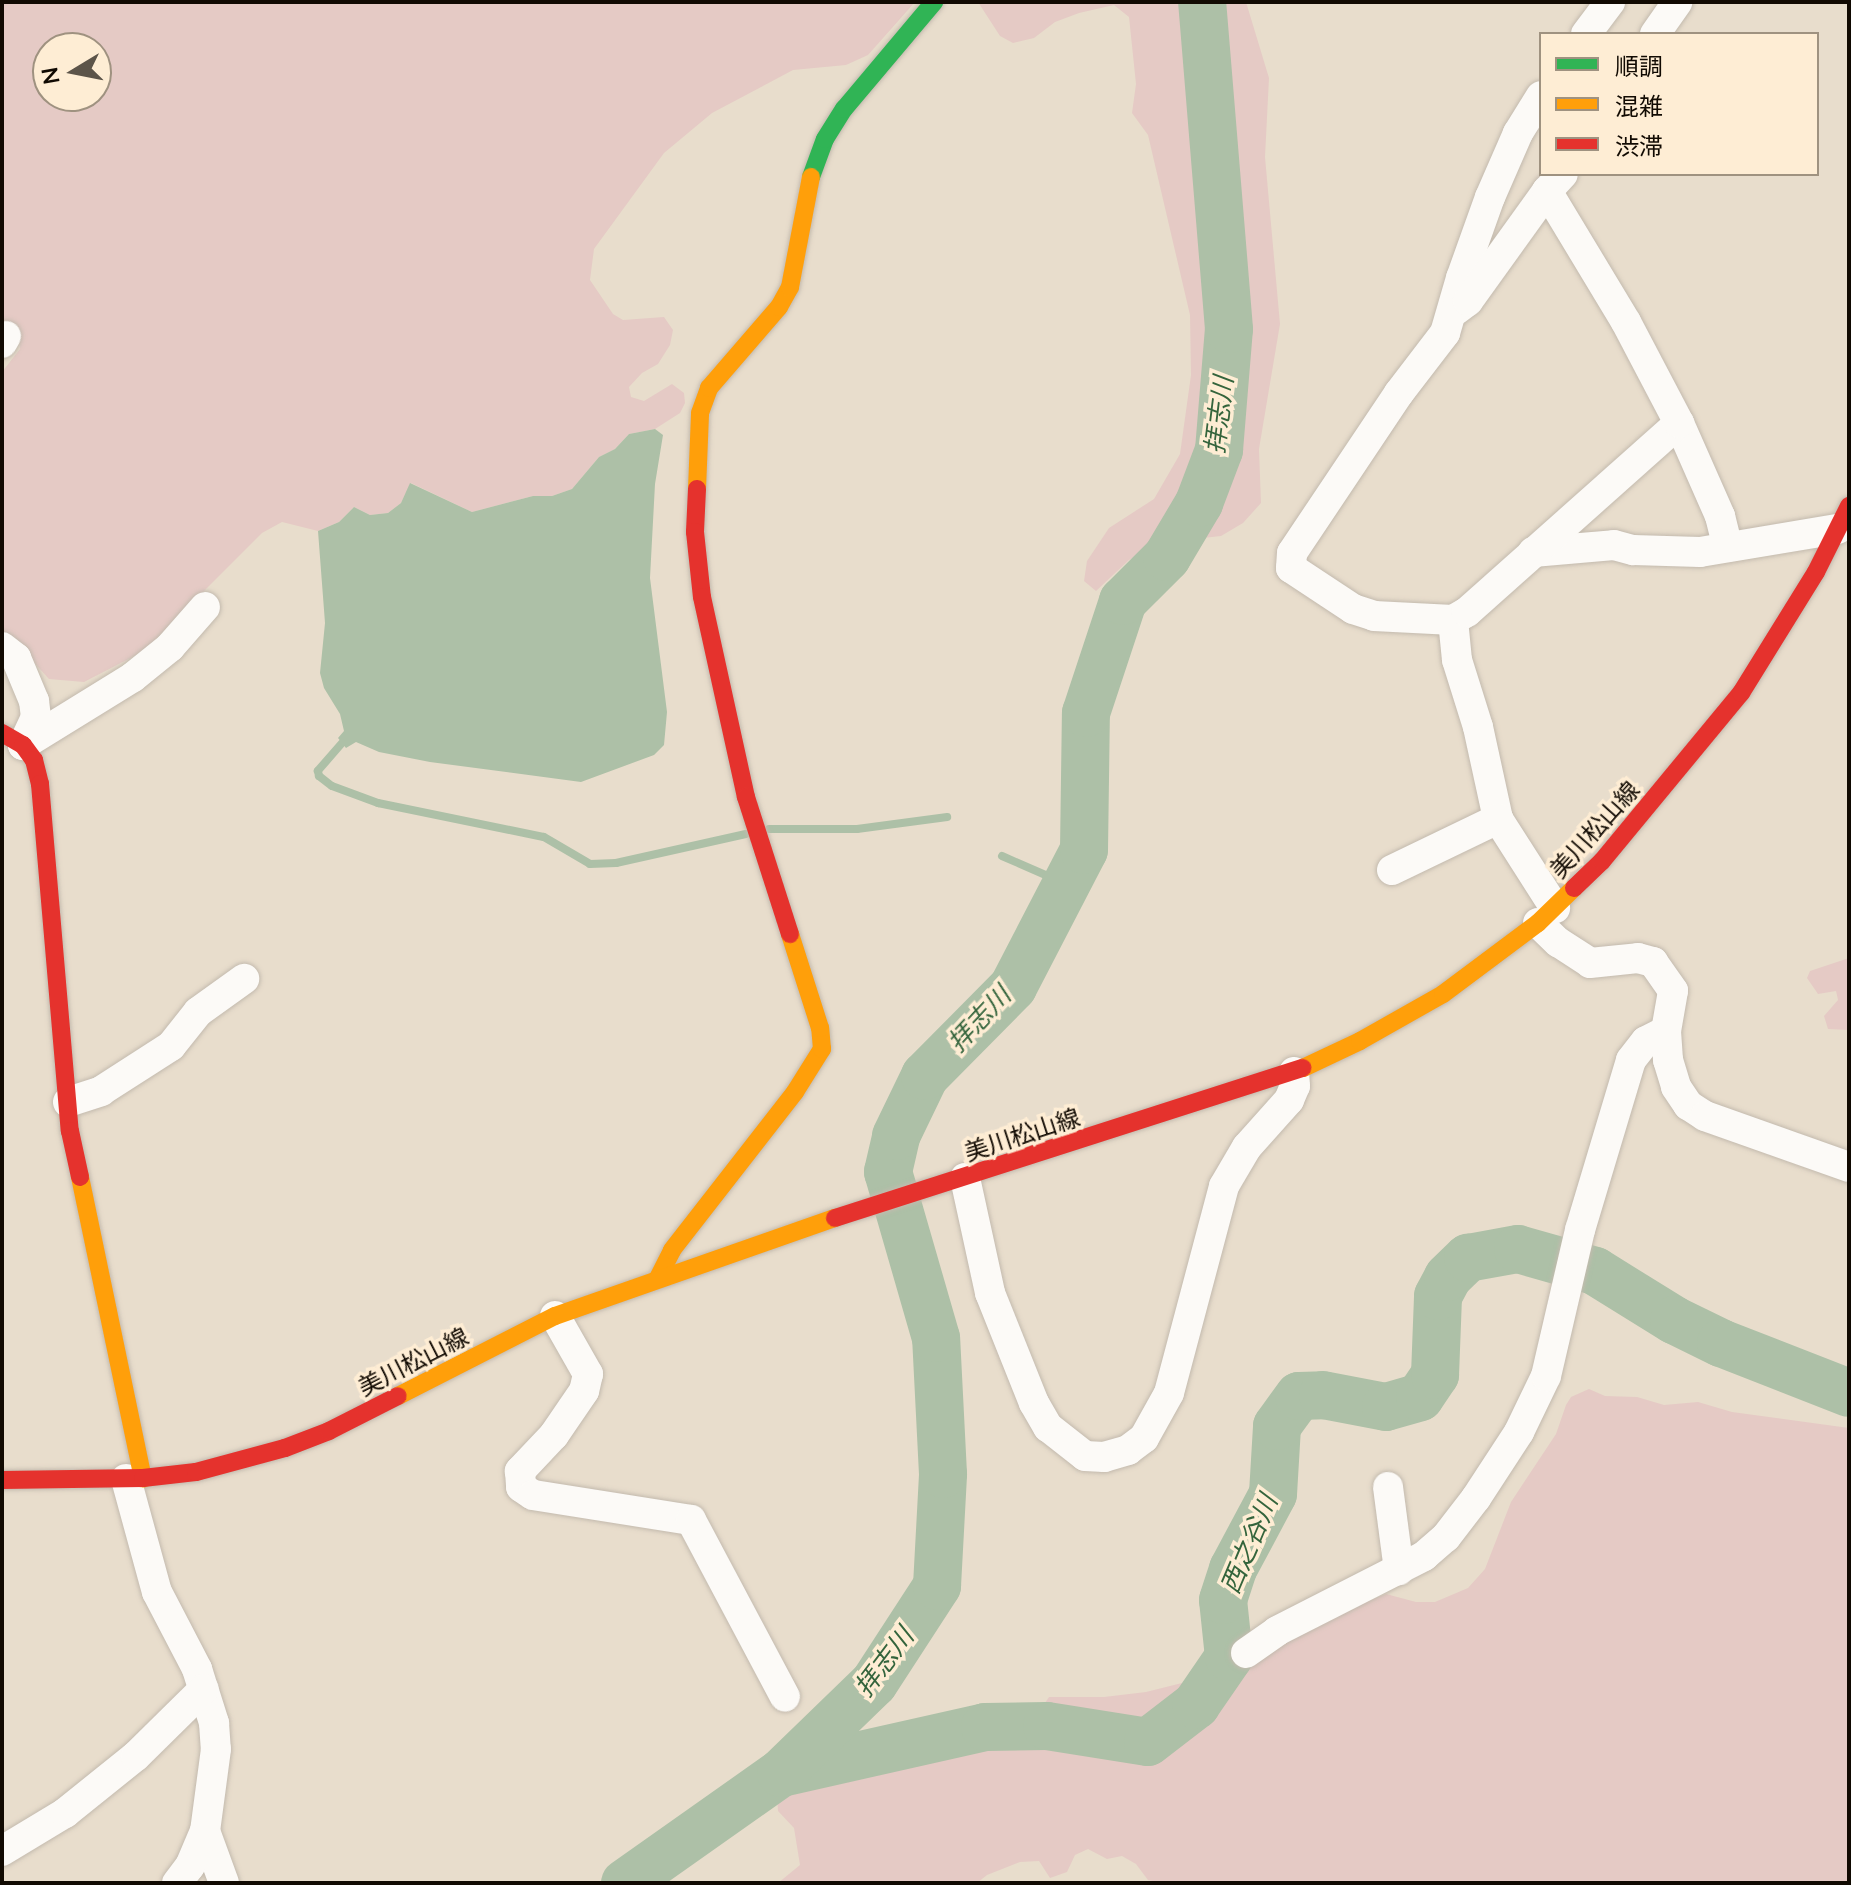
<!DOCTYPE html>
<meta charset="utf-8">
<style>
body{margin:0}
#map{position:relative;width:1851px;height:1885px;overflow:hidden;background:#e8ddcc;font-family:Lato,"Noto Sans JP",sans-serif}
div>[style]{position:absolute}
.green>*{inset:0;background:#e5cac5}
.water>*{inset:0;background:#adc0a7}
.stream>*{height:8px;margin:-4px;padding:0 4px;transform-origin:4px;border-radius:4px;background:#adc0a7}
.river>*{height:48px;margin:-24px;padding:0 24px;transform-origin:24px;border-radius:24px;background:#adc0a7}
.roads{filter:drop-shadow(0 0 2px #c3baae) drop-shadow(0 0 2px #c3baae)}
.street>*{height:30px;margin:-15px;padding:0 15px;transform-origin:15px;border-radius:15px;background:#fcfaf7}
.fast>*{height:18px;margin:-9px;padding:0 9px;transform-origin:9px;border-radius:9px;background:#30b455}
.slow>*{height:18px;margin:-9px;padding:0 9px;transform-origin:9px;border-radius:9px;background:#ff9f0a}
.jam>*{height:18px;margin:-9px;padding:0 9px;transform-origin:9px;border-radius:9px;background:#e5322d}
span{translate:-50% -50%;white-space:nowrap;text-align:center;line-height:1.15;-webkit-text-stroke:7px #feedd4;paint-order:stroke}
.street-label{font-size:24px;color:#110a02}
.water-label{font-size:26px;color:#34643c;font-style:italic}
.frame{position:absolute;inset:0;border:4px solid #110a02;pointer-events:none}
.legend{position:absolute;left:1539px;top:32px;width:280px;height:144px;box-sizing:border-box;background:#feedd4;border:2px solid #9f9280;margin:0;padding:10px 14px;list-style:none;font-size:24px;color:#110a02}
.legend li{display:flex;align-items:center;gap:16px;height:40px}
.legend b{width:40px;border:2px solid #9f9280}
.north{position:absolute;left:32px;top:32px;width:80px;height:80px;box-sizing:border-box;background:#feedd4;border:2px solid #9f9280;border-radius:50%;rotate:260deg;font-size:22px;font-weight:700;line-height:32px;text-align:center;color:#110a02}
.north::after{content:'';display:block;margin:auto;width:28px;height:36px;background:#5c5449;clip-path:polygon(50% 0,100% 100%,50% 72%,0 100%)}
</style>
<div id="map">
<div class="green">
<div style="clip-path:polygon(evenodd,2px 2px,915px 2px,868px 55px,846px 65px,793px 70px,712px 113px,664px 153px,594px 249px,590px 280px,613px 314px,623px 320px,664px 317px,673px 330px,670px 345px,658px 364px,642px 373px,629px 387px,631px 397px,644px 401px,672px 384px,684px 393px,685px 403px,680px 413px,655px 429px,629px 434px,615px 449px,599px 457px,572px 489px,552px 496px,533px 496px,472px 512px,411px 483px,401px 503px,388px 513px,370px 515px,354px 507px,339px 522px,318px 531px,282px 522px,262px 533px,144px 651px,84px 682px,49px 679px,20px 647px,2px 638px,2px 372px,20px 349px,19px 335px,2px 329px,2px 2px,48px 48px,96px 48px,96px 96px,48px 96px,48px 48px)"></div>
<div style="clip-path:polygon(978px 2px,1246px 2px,1269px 78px,1265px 157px,1280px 324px,1259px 449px,1261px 503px,1243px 523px,1221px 536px,1157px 543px,1129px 560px,1096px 591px,1084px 581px,1087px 561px,1109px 528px,1154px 499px,1180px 454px,1191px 375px,1190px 315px,1148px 135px,1132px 113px,1136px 84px,1129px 17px,1114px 5px,1079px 13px,1055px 22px,1034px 38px,1013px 43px,1000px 36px)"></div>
<div style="clip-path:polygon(1849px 958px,1849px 1030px,1828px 1029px,1824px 1016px,1838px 1000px,1836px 991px,1818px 994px,1807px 978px,1810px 971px)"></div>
<div style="clip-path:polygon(1589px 1389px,1605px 1396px,1637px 1397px,1664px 1405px,1698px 1402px,1732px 1412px,1849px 1428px,1849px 1883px,1161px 1883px,1148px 1880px,1136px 1864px,1122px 1856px,1107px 1859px,1088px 1849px,1075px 1855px,1067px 1872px,1050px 1878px,1039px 1861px,1020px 1862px,987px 1875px,977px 1883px,778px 1883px,800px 1865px,794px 1828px,778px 1811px,777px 1795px,787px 1785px,987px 1735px,1015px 1733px,1035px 1718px,1049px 1697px,1104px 1697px,1146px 1692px,1238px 1669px,1318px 1621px,1386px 1594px,1416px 1602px,1435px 1602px,1468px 1588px,1485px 1569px,1511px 1502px,1556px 1434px,1566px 1405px,1571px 1397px)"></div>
</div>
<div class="water">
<div style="clip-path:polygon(655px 429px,663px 435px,655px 484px,650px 578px,667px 712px,664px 745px,654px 755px,581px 782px,430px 762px,379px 752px,356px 742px,346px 748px,338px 738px,344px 731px,340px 714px,324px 688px,320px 673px,325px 623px,318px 531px,339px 522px,354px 507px,370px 515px,388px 513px,401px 503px,410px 483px,472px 512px,533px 496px,552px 496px,572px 489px,599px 457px,615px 449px,629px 434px)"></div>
</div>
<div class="stream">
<div style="left:342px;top:743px;width:37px;rotate:131deg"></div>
<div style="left:318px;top:771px;width:5px;rotate:79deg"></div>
<div style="left:319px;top:776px;width:16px;rotate:38deg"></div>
<div style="left:332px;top:786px;width:49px;rotate:20.3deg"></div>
<div style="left:378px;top:803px;width:169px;rotate:11.6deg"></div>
<div style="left:544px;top:837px;width:53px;rotate:30.4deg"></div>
<div style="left:590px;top:864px;width:26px;rotate:-2deg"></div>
<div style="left:616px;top:863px;width:133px;rotate:-12.6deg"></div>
<div style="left:769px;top:829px;width:88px"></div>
<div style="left:857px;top:829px;width:91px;rotate:-7.6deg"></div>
<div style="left:1002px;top:856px;width:70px;rotate:23.6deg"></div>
</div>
<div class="river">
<div style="left:781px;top:1773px;width:209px;rotate:-12.7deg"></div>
<div style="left:985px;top:1727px;width:62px;rotate:-0.9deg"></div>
<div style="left:1047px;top:1726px;width:102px;rotate:9deg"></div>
<div style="left:1148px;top:1742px;width:61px;rotate:-37.6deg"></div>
<div style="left:1196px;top:1705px;width:58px;rotate:-55.5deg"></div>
<div style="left:1229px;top:1657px;width:57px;rotate:-96deg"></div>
<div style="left:1223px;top:1600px;width:33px;rotate:-72deg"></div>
<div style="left:1233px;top:1569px;width:85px;rotate:-61.9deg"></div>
<div style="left:1273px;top:1494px;width:68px;rotate:-86.6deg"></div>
<div style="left:1277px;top:1426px;width:37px;rotate:-54deg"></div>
<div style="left:1299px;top:1396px;width:24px;rotate:-2deg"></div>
<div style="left:1323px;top:1395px;width:64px;rotate:10.8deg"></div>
<div style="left:1386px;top:1407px;width:35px;rotate:-16deg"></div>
<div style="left:1420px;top:1397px;width:27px;rotate:-56deg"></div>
<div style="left:1435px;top:1375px;width:79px;rotate:-87.8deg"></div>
<div style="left:1438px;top:1296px;width:21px;rotate:-62deg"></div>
<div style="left:1448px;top:1277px;width:28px;rotate:-44deg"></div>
<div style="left:1468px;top:1258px;width:51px;rotate:-10.2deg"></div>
<div style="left:1518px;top:1249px;width:80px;rotate:15.9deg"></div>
<div style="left:1595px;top:1271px;width:93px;rotate:31.8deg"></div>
<div style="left:1674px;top:1320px;width:52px;rotate:26.1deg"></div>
<div style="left:1721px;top:1343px;width:137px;rotate:21.3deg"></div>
<div style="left:625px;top:1883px;width:191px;rotate:-35.2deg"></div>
<div style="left:781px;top:1773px;width:129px;rotate:-44.1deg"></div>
<div style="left:874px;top:1683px;width:116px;rotate:-57deg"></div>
<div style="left:937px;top:1586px;width:112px;rotate:-86.9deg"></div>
<div style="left:943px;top:1474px;width:136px;rotate:-92.9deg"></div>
<div style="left:936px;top:1338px;width:173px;rotate:-106.1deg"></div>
<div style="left:888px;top:1172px;width:37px;rotate:-77deg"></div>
<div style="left:896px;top:1136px;width:67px;rotate:-64.2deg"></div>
<div style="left:925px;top:1076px;width:125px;rotate:-45.3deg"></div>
<div style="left:1013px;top:987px;width:154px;rotate:-62.6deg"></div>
<div style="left:1084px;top:850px;width:137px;rotate:-89.2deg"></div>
<div style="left:1086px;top:713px;width:118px;rotate:-71.7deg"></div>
<div style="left:1123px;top:601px;width:62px;rotate:-45deg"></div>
<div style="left:1167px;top:557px;width:63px;rotate:-59.3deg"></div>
<div style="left:1199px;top:503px;width:57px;rotate:-69.3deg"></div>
<div style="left:1219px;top:450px;width:121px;rotate:-85.3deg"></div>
<div style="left:1229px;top:329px;width:328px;rotate:-94.7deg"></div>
</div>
<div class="roads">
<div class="street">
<div style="left:1586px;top:34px;width:40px;rotate:-53deg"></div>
<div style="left:1655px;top:34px;width:39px;rotate:-55deg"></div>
<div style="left:1541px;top:96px;width:44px;rotate:121.9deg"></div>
<div style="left:1518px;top:133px;width:70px;rotate:113.6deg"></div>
<div style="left:1490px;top:197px;width:86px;rotate:109.7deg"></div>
<div style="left:1461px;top:278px;width:57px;rotate:106.2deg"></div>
<div style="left:1445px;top:333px;width:76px;rotate:127.5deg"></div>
<div style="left:1399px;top:393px;width:192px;rotate:123.8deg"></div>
<div style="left:1292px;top:553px;width:15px;rotate:94deg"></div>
<div style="left:1291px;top:568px;width:74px;rotate:33.5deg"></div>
<div style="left:1353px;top:609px;width:22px;rotate:18deg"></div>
<div style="left:1374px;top:616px;width:79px;rotate:2.9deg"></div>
<div style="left:1453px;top:620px;width:40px;rotate:84.3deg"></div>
<div style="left:1457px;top:660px;width:70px;rotate:72.6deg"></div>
<div style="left:1478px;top:727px;width:94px;rotate:77.7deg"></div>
<div style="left:1498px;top:819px;width:106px;rotate:57.4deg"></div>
<div style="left:1456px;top:310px;width:15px;rotate:-37deg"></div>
<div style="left:1468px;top:301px;width:135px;rotate:-54.3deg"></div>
<div style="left:2px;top:343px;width:8px;rotate:-60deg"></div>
<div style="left:1679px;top:423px;width:102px;rotate:66.2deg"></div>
<div style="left:1720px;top:516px;width:32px;rotate:76deg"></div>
<div style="left:1533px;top:552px;width:81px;rotate:-4.9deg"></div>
<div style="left:1614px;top:545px;width:20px;rotate:15deg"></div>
<div style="left:1633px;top:550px;width:67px;rotate:1.7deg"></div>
<div style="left:1700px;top:552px;width:140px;rotate:-9.5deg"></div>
<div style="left:1453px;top:620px;width:16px;rotate:-30deg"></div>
<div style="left:1467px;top:612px;width:284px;rotate:-41.7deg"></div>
<div style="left:1679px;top:423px;width:114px;rotate:-117.7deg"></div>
<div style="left:1626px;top:322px;width:153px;rotate:-121.1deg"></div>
<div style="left:1547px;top:191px;width:23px;rotate:-47deg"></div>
<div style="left:2px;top:647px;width:18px;rotate:38deg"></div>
<div style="left:16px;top:658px;width:47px;rotate:67.3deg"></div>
<div style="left:34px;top:701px;width:16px;rotate:83deg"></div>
<div style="left:36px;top:717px;width:31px;rotate:115deg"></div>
<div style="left:23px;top:745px;width:129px;rotate:-31.7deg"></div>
<div style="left:133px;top:677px;width:48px;rotate:-39deg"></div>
<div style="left:170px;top:647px;width:53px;rotate:-48.8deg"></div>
<div style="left:1392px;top:870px;width:118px;rotate:-25.7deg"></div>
<div style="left:1538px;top:923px;width:28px;rotate:44deg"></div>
<div style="left:1558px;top:942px;width:38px;rotate:33deg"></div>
<div style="left:1590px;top:963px;width:48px;rotate:-5.9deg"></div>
<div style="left:1638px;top:958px;width:16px;rotate:15deg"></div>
<div style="left:1653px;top:962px;width:35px;rotate:55deg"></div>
<div style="left:1673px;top:991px;width:41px;rotate:99.9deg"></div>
<div style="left:1666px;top:1031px;width:29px;rotate:86deg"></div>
<div style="left:1668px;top:1060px;width:28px;rotate:73deg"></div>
<div style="left:1676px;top:1087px;width:22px;rotate:56deg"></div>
<div style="left:1688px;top:1105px;width:20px;rotate:33deg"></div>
<div style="left:1705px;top:1116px;width:153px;rotate:19.5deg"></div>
<div style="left:68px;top:1102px;width:35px;rotate:-18deg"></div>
<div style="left:101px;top:1091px;width:83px;rotate:-32.7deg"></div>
<div style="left:171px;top:1046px;width:43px;rotate:-51.5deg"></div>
<div style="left:198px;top:1012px;width:57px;rotate:-35.7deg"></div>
<div style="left:965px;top:1178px;width:118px;rotate:77.7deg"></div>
<div style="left:990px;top:1293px;width:118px;rotate:68.2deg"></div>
<div style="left:1034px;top:1403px;width:28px;rotate:60deg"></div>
<div style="left:1048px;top:1427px;width:47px;rotate:38.1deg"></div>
<div style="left:1085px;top:1456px;width:19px;rotate:3deg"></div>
<div style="left:1104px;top:1457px;width:25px;rotate:-16deg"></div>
<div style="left:1128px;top:1450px;width:20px;rotate:-37deg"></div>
<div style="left:1144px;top:1438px;width:51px;rotate:-60.9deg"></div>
<div style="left:1169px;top:1393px;width:214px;rotate:-75.1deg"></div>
<div style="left:1224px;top:1186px;width:45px;rotate:-59.5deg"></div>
<div style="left:1247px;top:1147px;width:63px;rotate:-48.2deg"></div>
<div style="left:1289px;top:1100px;width:15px;rotate:-67deg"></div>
<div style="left:1295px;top:1086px;width:14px;rotate:-94deg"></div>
<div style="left:555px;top:1316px;width:67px;rotate:60.4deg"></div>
<div style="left:588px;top:1374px;width:17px;rotate:103deg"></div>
<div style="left:584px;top:1391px;width:53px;rotate:124.3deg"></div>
<div style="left:554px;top:1435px;width:50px;rotate:133.4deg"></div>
<div style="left:520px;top:1471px;width:16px;rotate:86deg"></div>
<div style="left:521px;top:1487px;width:14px;rotate:34deg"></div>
<div style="left:533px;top:1495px;width:160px;rotate:9deg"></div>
<div style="left:691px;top:1520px;width:200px;rotate:62deg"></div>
<div style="left:126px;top:1479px;width:117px;rotate:74.7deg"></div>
<div style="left:157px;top:1592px;width:87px;rotate:62.5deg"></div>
<div style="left:197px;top:1669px;width:57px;rotate:72.5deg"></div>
<div style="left:214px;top:1723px;width:26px;rotate:86deg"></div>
<div style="left:216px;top:1749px;width:83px;rotate:97.6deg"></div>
<div style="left:205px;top:1831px;width:55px;rotate:69.9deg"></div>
<div style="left:1388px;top:1487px;width:84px;rotate:82.5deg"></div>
<div style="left:1246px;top:1653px;width:38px;rotate:-35deg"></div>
<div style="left:1277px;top:1631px;width:165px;rotate:-27deg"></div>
<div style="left:1424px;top:1556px;width:29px;rotate:-41deg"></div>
<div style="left:1446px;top:1537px;width:49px;rotate:-52.4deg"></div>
<div style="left:1476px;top:1498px;width:79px;rotate:-56.9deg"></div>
<div style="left:1519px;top:1432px;width:62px;rotate:-64.3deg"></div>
<div style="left:1546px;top:1376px;width:150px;rotate:-76.9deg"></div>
<div style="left:1580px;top:1230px;width:177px;rotate:-73.3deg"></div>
<div style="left:1631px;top:1060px;width:24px;rotate:-52deg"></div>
<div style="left:1646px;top:1041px;width:22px;rotate:-27deg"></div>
<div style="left:2px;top:1851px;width:74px;rotate:-31.1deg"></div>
<div style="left:65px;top:1813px;width:91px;rotate:-38.8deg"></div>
<div style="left:136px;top:1756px;width:95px;rotate:-44.6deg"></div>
<div style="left:177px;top:1883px;width:21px;rotate:-53deg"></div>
<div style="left:190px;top:1866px;width:38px;rotate:-67deg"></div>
</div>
<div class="fast">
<div style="left:811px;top:177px;width:40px;rotate:-69.8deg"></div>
<div style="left:825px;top:139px;width:36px;rotate:-58deg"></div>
<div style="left:844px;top:109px;width:140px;rotate:-49.9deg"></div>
</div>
<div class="slow">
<div style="left:697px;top:489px;width:76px;rotate:-87.7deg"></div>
<div style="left:700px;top:413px;width:27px;rotate:-70deg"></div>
<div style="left:709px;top:388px;width:107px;rotate:-49.2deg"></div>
<div style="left:779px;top:307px;width:23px;rotate:-61deg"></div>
<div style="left:790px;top:287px;width:112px;rotate:-79.2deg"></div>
<div style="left:1303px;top:1068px;width:63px;rotate:-25.3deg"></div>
<div style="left:1360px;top:1041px;width:95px;rotate:-29.5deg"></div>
<div style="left:1443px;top:994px;width:119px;rotate:-36.8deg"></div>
<div style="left:1538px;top:923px;width:50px;rotate:-44.2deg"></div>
<div style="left:80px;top:1177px;width:308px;rotate:78.2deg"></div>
<div style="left:658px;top:1278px;width:31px;rotate:-63deg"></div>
<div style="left:672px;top:1250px;width:200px;rotate:-52.1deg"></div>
<div style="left:795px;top:1092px;width:51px;rotate:-57.9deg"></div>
<div style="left:822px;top:1049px;width:21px;rotate:-95deg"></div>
<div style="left:820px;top:1028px;width:99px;rotate:-107.7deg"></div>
<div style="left:398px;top:1396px;width:176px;rotate:-27deg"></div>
<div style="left:555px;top:1316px;width:297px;rotate:-19.3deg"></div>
</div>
<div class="jam">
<div style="left:697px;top:489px;width:43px;rotate:92.7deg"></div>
<div style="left:695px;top:532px;width:65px;rotate:83.9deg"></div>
<div style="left:702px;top:597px;width:205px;rotate:77.6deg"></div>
<div style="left:746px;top:797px;width:144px;rotate:72.2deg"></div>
<div style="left:2px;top:733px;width:24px;rotate:30deg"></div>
<div style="left:23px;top:745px;width:19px;rotate:54deg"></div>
<div style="left:34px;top:760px;width:25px;rotate:76deg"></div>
<div style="left:40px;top:784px;width:348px;rotate:85.1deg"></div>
<div style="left:70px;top:1131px;width:47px;rotate:77.7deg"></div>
<div style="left:1574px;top:888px;width:39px;rotate:-44deg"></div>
<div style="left:1602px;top:861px;width:218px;rotate:-50.4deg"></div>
<div style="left:1741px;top:693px;width:142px;rotate:-58.2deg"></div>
<div style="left:1816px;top:572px;width:74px;rotate:-63.4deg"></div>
<div style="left:835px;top:1218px;width:491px;rotate:-17.8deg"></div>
<div style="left:2px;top:1480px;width:141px;rotate:-0.8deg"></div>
<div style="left:143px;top:1478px;width:53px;rotate:-6.5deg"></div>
<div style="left:196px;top:1472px;width:92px;rotate:-15.1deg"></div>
<div style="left:285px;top:1448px;width:47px;rotate:-21.1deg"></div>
<div style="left:329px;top:1431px;width:77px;rotate:-26.9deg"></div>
</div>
</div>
<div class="street-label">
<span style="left:1594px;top:829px;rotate:-48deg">美川松山線</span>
<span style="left:1022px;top:1134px;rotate:-18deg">美川松山線</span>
<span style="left:413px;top:1361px;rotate:-27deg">美川松山線</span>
</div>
<div class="water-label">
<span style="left:1219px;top:415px;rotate:-83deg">拝志川</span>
<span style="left:979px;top:1019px;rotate:-47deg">拝志川</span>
<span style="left:1249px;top:1544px;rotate:-67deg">西之谷川</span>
<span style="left:884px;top:1662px;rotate:-53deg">拝志川</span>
</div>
<div class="frame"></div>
<ul class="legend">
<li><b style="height:10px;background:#30b455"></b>順調</li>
<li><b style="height:10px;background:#ff9f0a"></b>混雑</li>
<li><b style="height:10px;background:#e5322d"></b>渋滞</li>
</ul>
<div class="north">N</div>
</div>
